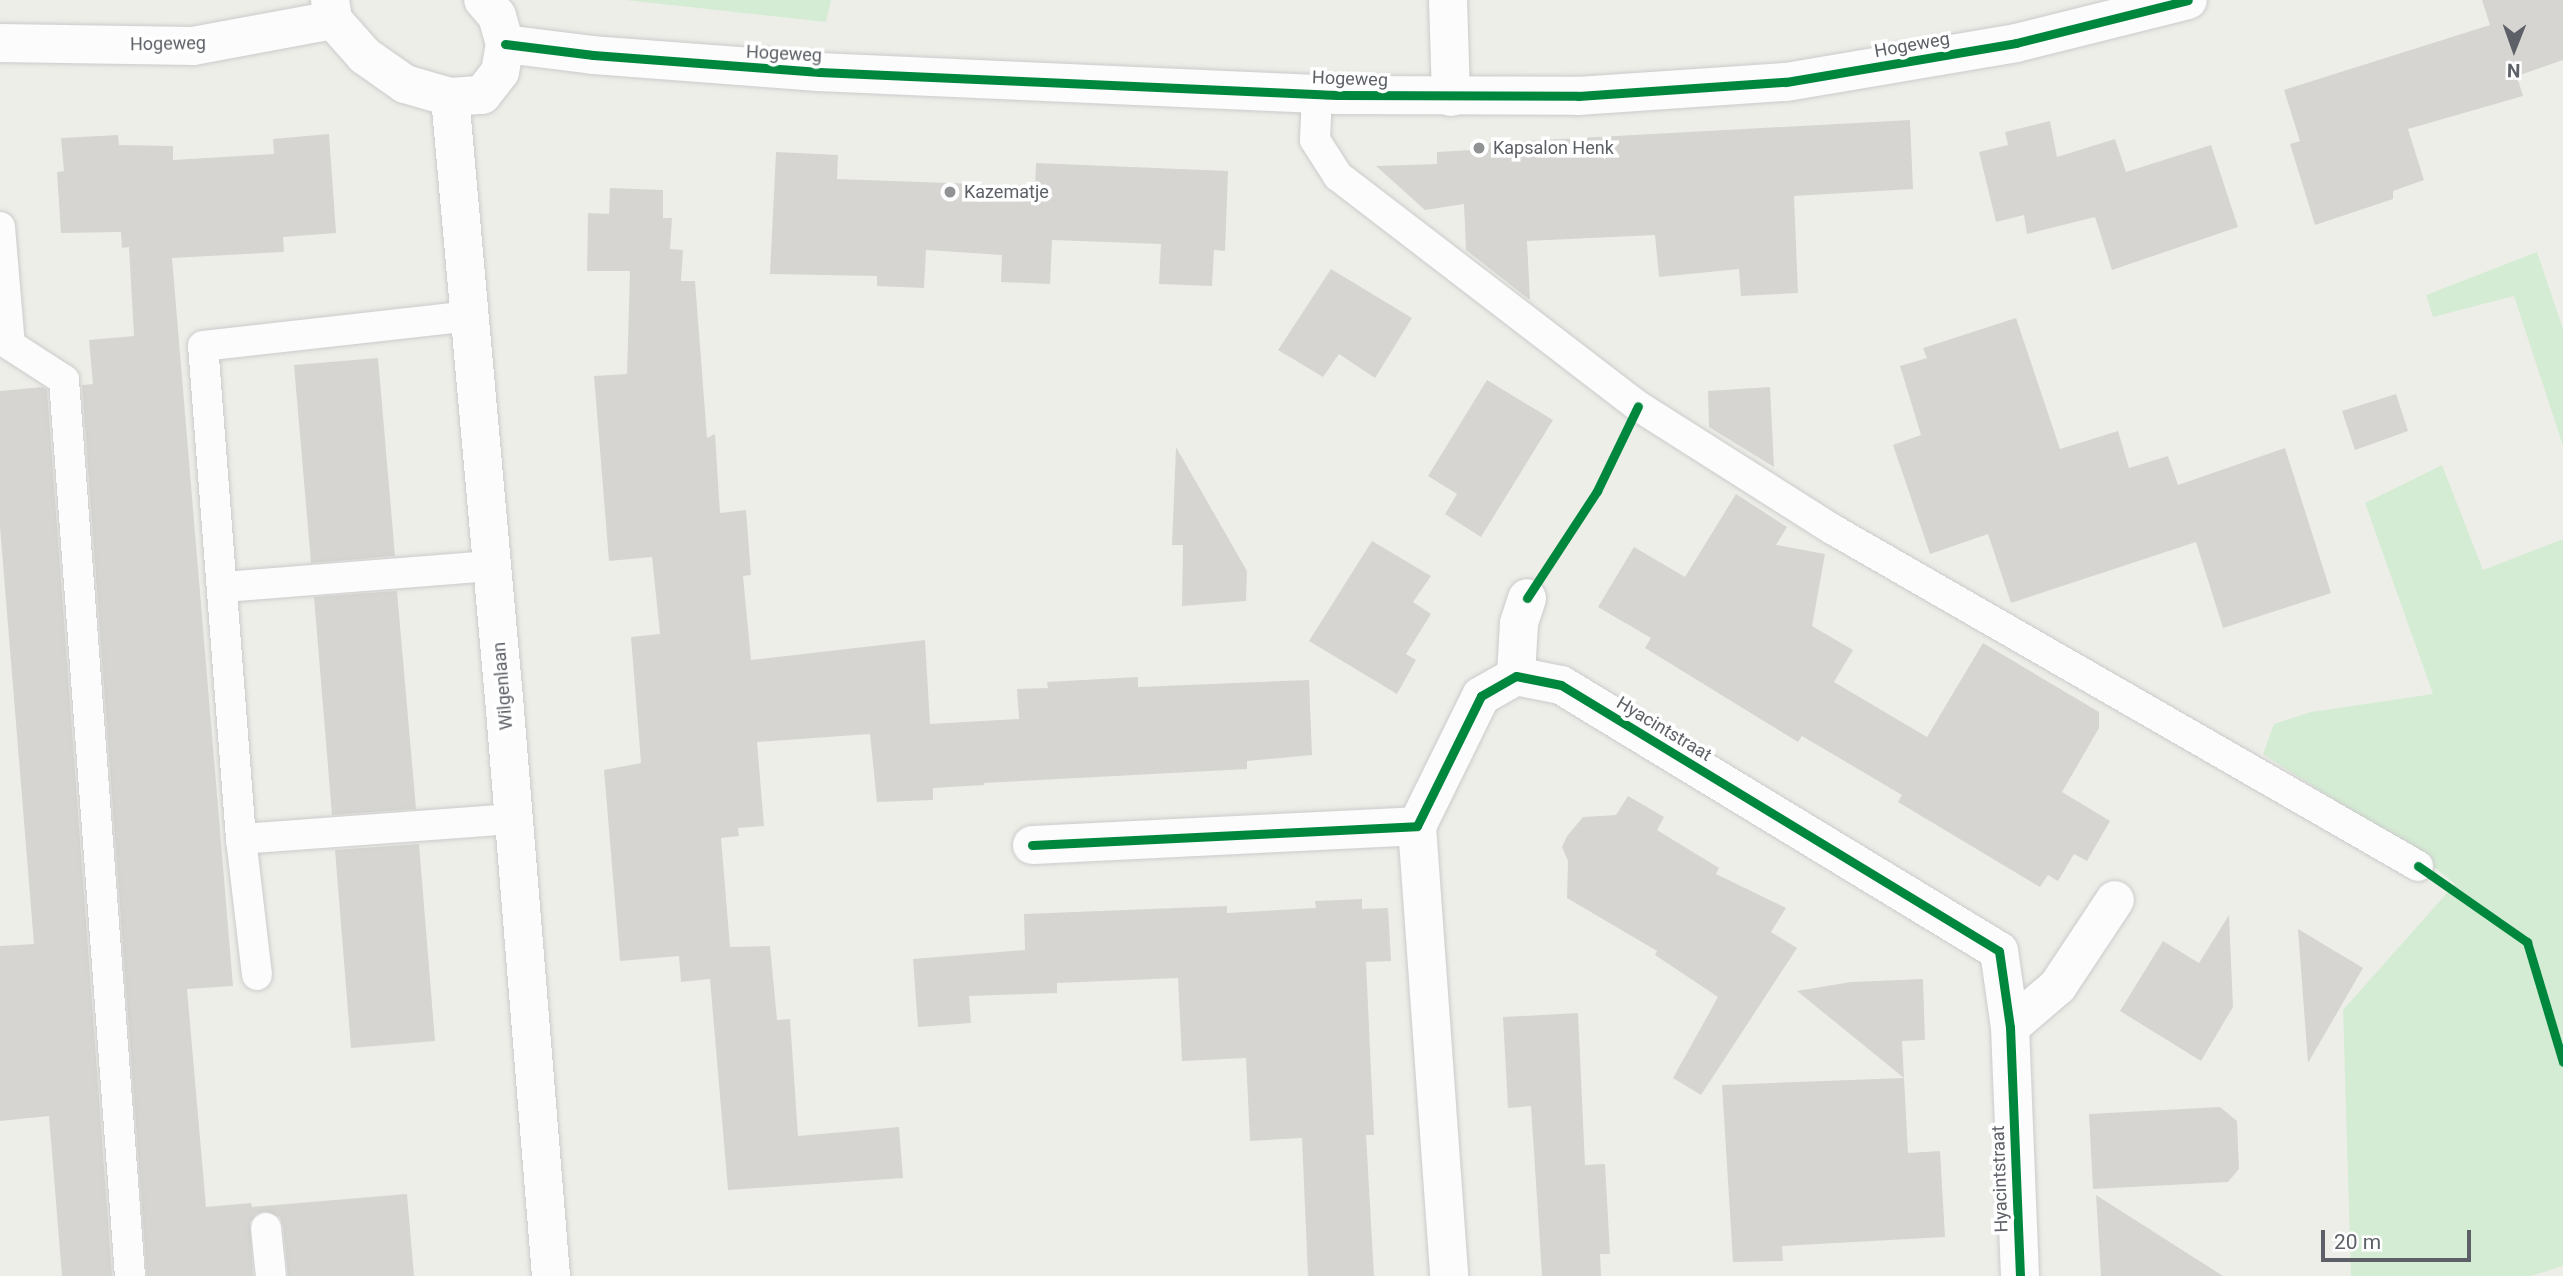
<!DOCTYPE html>
<style>
body{margin:0}
#map{position:relative;width:2563px;height:1276px;overflow:hidden;background:#eeeee9;font-family:Roboto,sans-serif}
div>[style]{position:absolute}
.green>*{inset:0;background:#d5ecd4}
.building>*{inset:0;background:#d6d5d2}
.roads{filter:drop-shadow(0 0 2px #cbcbcb) drop-shadow(0 0 2px #cbcbcb)}
.service>*{height:30px;margin:-15px;padding:0 15px;transform-origin:15px;border-radius:15px;background:#fcfcfc}
.minor>*{height:38px;margin:-19px;padding:0 19px;transform-origin:19px;border-radius:19px;background:#fcfcfc}
.tertiary>*{height:38px;margin:-19px;padding:0 19px;transform-origin:19px;border-radius:19px;background:#fcfcfc}
.cycleway>*{height:9px;margin:-4.5px;padding:0 4.5px;transform-origin:4.5px;border-radius:4.5px;background:#00873e}
.dots>*{width:19px;height:19px;translate:-50% -50%;box-sizing:border-box;border:4px solid #fff;border-radius:50%}
span{translate:-50% -50%;white-space:nowrap;text-align:center;line-height:1.15;-webkit-text-stroke:7px #fff;paint-order:stroke}
.street-label{font-size:18px;color:#5d6167}
.poi-label{font-size:18px;color:#5d6167}
.left{translate:0 -50%;text-align:left}
.north{position:absolute;left:2479px;top:14px;width:70px;height:70px;-webkit-text-stroke:5px #fff;paint-order:stroke;rotate:181deg;font-size:19px;font-weight:700;line-height:28px;text-align:center;color:#5d6167}
.north::after{content:'';display:block;margin:auto;width:24px;height:32px;background:#5d6167;clip-path:polygon(50% 0,100% 100%,50% 72%,0 100%)}
.scale{position:absolute;left:2321px;top:1230px;width:150px;height:32px;box-sizing:border-box;border:4px solid #5d6167;border-top:0;padding-left:9px;font-size:21px;line-height:24px;white-space:nowrap;color:#5d6167;-webkit-text-stroke:5px #fff;paint-order:stroke}
</style>
<div id="map">
<div class="green">
<div style="clip-path:polygon(626px 0,831px 0,826px 22px)"></div>
<div style="clip-path:polygon(2537px 252px,2563px 329px,2563px 446px,2514px 296px,2433px 317px,2426px 295px)"></div>
<div style="clip-path:polygon(2442px 465px,2483px 570px,2563px 539px,2563px 1266px,2531px 1276px,2351px 1276px,2343px 1010px,2455px 884px,2418px 854px,2263px 754px,2274px 724px,2311px 712px,2433px 694px,2365px 503px)"></div>
</div>
<div class="building">
<div style="clip-path:polygon(2482px 0,2563px 0,2563px 60px,2517px 76px,2523px 96px,2408px 129px,2424px 180px,2393px 191px,2393px 199px,2315px 225px,2290px 144px,2300px 141px,2284px 90px,2490px 25px)"></div>
<div style="clip-path:polygon(1910px 120px,1913px 189px,1794px 196px,1798px 293px,1741px 296px,1739px 269px,1659px 277px,1655px 235px,1527px 241px,1530px 300px,1466px 250px,1464px 204px,1425px 210px,1376px 166px,1437px 164px,1437px 152px,1489px 149px,1489px 143px)"></div>
<div style="clip-path:polygon(2050px 121px,2057px 157px,2115px 139px,2126px 172px,2211px 145px,2238px 227px,2112px 270px,2095px 217px,2027px 234px,2024px 215px,1996px 222px,1979px 152px,2008px 145px,2005px 132px)"></div>
<div style="clip-path:polygon(329px 134px,336px 233px,283px 237px,284px 252px,172px 258px,233px 986px,187px 989px,206px 1207px,251px 1203px,252px 1207px,407px 1194px,414px 1276px,288px 1276px,283px 1226px,280px 1217px,265px 1211px,256px 1214px,250px 1222px,253px 1276px,147px 1276px,82px 385px,93px 384px,89px 340px,134px 336px,129px 247px,122px 248px,121px 232px,61px 233px,57px 172px,64px 171px,61px 138px,118px 135px,119px 145px,173px 146px,173px 160px,274px 154px,273px 139px)"></div>
<div style="clip-path:polygon(776px 152px,838px 155px,837px 179px,1035px 186px,1036px 163px,1228px 171px,1225px 251px,1214px 250px,1212px 286px,1159px 284px,1161px 244px,1052px 240px,1050px 284px,1001px 282px,1002px 255px,926px 250px,924px 288px,877px 286px,877px 276px,770px 274px)"></div>
<div style="clip-path:polygon(610px 188px,663px 190px,663px 218px,672px 218px,670px 249px,683px 250px,681px 281px,695px 281px,707px 438px,715px 434px,720px 513px,746px 510px,751px 575px,743px 576px,751px 660px,925px 640px,930px 724px,1019px 719px,1017px 689px,1048px 688px,1047px 682px,1138px 677px,1138px 687px,1309px 680px,1312px 755px,1247px 761px,1247px 769px,984px 783px,984px 785px,933px 788px,933px 800px,877px 802px,870px 734px,757px 742px,764px 826px,738px 828px,739px 836px,721px 838px,730px 947px,770px 946px,777px 1020px,790px 1019px,798px 1136px,899px 1127px,903px 1178px,728px 1190px,710px 979px,681px 982px,679px 956px,620px 961px,604px 770px,641px 763px,631px 637px,660px 634px,652px 557px,609px 561px,594px 376px,627px 374px,630px 271px,587px 271px,588px 213px,609px 214px)"></div>
<div style="clip-path:polygon(1331px 269px,1412px 318px,1375px 378px,1339px 354px,1323px 377px,1278px 350px)"></div>
<div style="clip-path:polygon(2016px 318px,2060px 449px,2118px 431px,2129px 468px,2168px 456px,2178px 485px,2285px 448px,2331px 593px,2223px 628px,2196px 542px,2011px 603px,1988px 534px,1930px 554px,1893px 445px,1921px 435px,1900px 366px,1927px 358px,1923px 348px)"></div>
<div style="clip-path:polygon(378px 358px,395px 556px,311px 563px,294px 365px)"></div>
<div style="clip-path:polygon(1487px 380px,1553px 420px,1481px 537px,1445px 514px,1457px 494px,1428px 476px)"></div>
<div style="clip-path:polygon(43px 387px,47px 390px,112px 1276px,62px 1276px,49px 1116px,0 1121px,0 946px,34px 944px,0 527px,0 391px)"></div>
<div style="clip-path:polygon(1770px 387px,1774px 467px,1709px 427px,1708px 391px)"></div>
<div style="clip-path:polygon(2396px 394px,2408px 431px,2355px 450px,2342px 411px)"></div>
<div style="clip-path:polygon(1176px 447px,1247px 571px,1246px 601px,1182px 606px,1183px 545px,1172px 545px)"></div>
<div style="clip-path:polygon(1736px 494px,1787px 527px,1776px 545px,1825px 554px,1812px 626px,1853px 650px,1834px 682px,1927px 737px,1983px 643px,2099px 712px,2099px 728px,2062px 792px,2110px 821px,2087px 861px,2074px 854px,2058px 881px,2048px 875px,2040px 887px,1898px 802px,1902px 795px,1802px 736px,1798px 742px,1645px 648px,1651px 638px,1598px 607px,1634px 547px,1685px 577px)"></div>
<div style="clip-path:polygon(1372px 541px,1431px 576px,1413px 602px,1431px 614px,1406px 654px,1416px 660px,1397px 694px,1309px 641px)"></div>
<div style="clip-path:polygon(397px 591px,416px 809px,332px 815px,314px 597px)"></div>
<div style="clip-path:polygon(1628px 796px,1664px 817px,1657px 830px,1719px 868px,1716px 874px,1786px 908px,1771px 932px,1797px 948px,1701px 1095px,1673px 1078px,1718px 997px,1655px 955px,1657px 951px,1567px 898px,1568px 861px,1562px 847px,1567px 836px,1583px 817px,1616px 815px)"></div>
<div style="clip-path:polygon(419px 844px,435px 1041px,351px 1048px,335px 850px)"></div>
<div style="clip-path:polygon(1362px 899px,1362px 909px,1388px 908px,1391px 961px,1366px 962px,1374px 1135px,1366px 1135px,1374px 1276px,1308px 1276px,1302px 1138px,1250px 1141px,1246px 1058px,1182px 1061px,1178px 978px,1057px 983px,1057px 993px,969px 996px,971px 1023px,918px 1027px,913px 959px,1025px 950px,1024px 914px,1227px 906px,1227px 913px,1316px 908px,1315px 901px)"></div>
<div style="clip-path:polygon(2229px 915px,2233px 1007px,2201px 1061px,2120px 1011px,2163px 941px,2199px 963px)"></div>
<div style="clip-path:polygon(2298px 929px,2363px 968px,2308px 1063px)"></div>
<div style="clip-path:polygon(1923px 979px,1925px 1040px,1902px 1041px,1904px 1078px,1797px 991px,1851px 982px)"></div>
<div style="clip-path:polygon(1578px 1013px,1585px 1165px,1605px 1164px,1610px 1254px,1600px 1254px,1601px 1276px,1542px 1276px,1531px 1106px,1508px 1108px,1503px 1017px)"></div>
<div style="clip-path:polygon(1904px 1078px,1908px 1153px,1940px 1151px,1945px 1237px,1782px 1246px,1783px 1261px,1733px 1262px,1722px 1085px)"></div>
<div style="clip-path:polygon(2220px 1107px,2237px 1121px,2239px 1169px,2228px 1182px,2093px 1189px,2089px 1114px)"></div>
<div style="clip-path:polygon(2096px 1195px,2223px 1276px,2101px 1276px)"></div>
</div>
<div class="roads">
<div class="service">
<div style="left:1317px;top:94px;width:46px;rotate:92.5deg"></div>
<div style="left:1315px;top:140px;width:43px;rotate:57.4deg"></div>
<div style="left:1338px;top:176px;width:378px;rotate:37.5deg"></div>
<div style="left:1638px;top:406px;width:230px;rotate:32.4deg"></div>
<div style="left:1832px;top:529px;width:676px;rotate:29.9deg"></div>
<div style="left:0;top:227px;width:118px;rotate:85.2deg"></div>
<div style="left:10px;top:345px;width:64px;rotate:32.9deg"></div>
<div style="left:64px;top:380px;width:898px;rotate:85.79deg"></div>
<div style="left:223px;top:587px;width:269px;rotate:-4.5deg"></div>
<div style="left:241px;top:839px;width:274px;rotate:-4.2deg"></div>
<div style="left:257px;top:975px;width:137px;rotate:-96.7deg"></div>
<div style="left:241px;top:839px;width:494px;rotate:-94.4deg"></div>
<div style="left:203px;top:346px;width:270px;rotate:-6.4deg"></div>
<div style="left:266px;top:1228px;width:48px;rotate:84.1deg"></div>
</div>
<div class="minor">
<div style="left:1448px;top:0;width:97px;rotate:88.2deg"></div>
<div style="left:0;top:43px;width:193px;rotate:0.9deg"></div>
<div style="left:193px;top:46px;width:142px;rotate:-10.5deg"></div>
<div style="left:1516px;top:676px;width:53px;rotate:-86.8deg"></div>
<div style="left:1519px;top:623px;width:26px;rotate:-72deg"></div>
<div style="left:1417px;top:826px;width:451px;rotate:85.9deg"></div>
<div style="left:1032px;top:845px;width:385px;rotate:-2.8deg"></div>
<div style="left:1417px;top:826px;width:145px;rotate:-63.8deg"></div>
<div style="left:1481px;top:696px;width:40px;rotate:-29.7deg"></div>
<div style="left:1516px;top:676px;width:46px;rotate:11.3deg"></div>
<div style="left:1561px;top:685px;width:512px;rotate:31.27deg"></div>
<div style="left:1999px;top:951px;width:77px;rotate:81.8deg"></div>
<div style="left:2010px;top:1027px;width:249px;rotate:87.7deg"></div>
<div style="left:2010px;top:1027px;width:63px;rotate:-40.5deg"></div>
<div style="left:2058px;top:986px;width:103px;rotate:-56.5deg"></div>
</div>
<div class="tertiary">
<div style="left:330px;top:0;width:20px;rotate:81deg"></div>
<div style="left:333px;top:20px;width:48px;rotate:48.4deg"></div>
<div style="left:365px;top:56px;width:49px;rotate:35deg"></div>
<div style="left:405px;top:84px;width:47px;rotate:16.1deg"></div>
<div style="left:450px;top:97px;width:32px;rotate:-4deg"></div>
<div style="left:482px;top:95px;width:29px;rotate:-52deg"></div>
<div style="left:500px;top:72px;width:28px;rotate:-80deg"></div>
<div style="left:505px;top:44px;width:29px;rotate:-106deg"></div>
<div style="left:497px;top:16px;width:21px;rotate:-131deg"></div>
<div style="left:505px;top:44px;width:89px;rotate:7.1deg"></div>
<div style="left:593px;top:55px;width:227px;rotate:4.3deg"></div>
<div style="left:819px;top:72px;width:519px;rotate:2.54deg"></div>
<div style="left:1337px;top:95px;width:241px;rotate:0.2deg"></div>
<div style="left:1578px;top:96px;width:208px;rotate:-3.9deg"></div>
<div style="left:1786px;top:82px;width:233px;rotate:-9.6deg"></div>
<div style="left:2016px;top:43px;width:177px;rotate:-14deg"></div>
<div style="left:450px;top:97px;width:603px;rotate:84.87deg"></div>
<div style="left:504px;top:698px;width:580px;rotate:85.35deg"></div>
</div>
</div>
<div class="cycleway">
<div style="left:505px;top:44px;width:89px;rotate:7.1deg"></div>
<div style="left:593px;top:55px;width:227px;rotate:4.3deg"></div>
<div style="left:819px;top:72px;width:519px;rotate:2.54deg"></div>
<div style="left:1337px;top:95px;width:241px;rotate:0.2deg"></div>
<div style="left:1578px;top:96px;width:208px;rotate:-3.9deg"></div>
<div style="left:1786px;top:82px;width:233px;rotate:-9.6deg"></div>
<div style="left:2016px;top:43px;width:177px;rotate:-14deg"></div>
<div style="left:1527px;top:598px;width:128px;rotate:-56.8deg"></div>
<div style="left:1597px;top:491px;width:94px;rotate:-64.2deg"></div>
<div style="left:1032px;top:845px;width:385px;rotate:-2.8deg"></div>
<div style="left:1417px;top:826px;width:145px;rotate:-63.8deg"></div>
<div style="left:1481px;top:696px;width:40px;rotate:-29.7deg"></div>
<div style="left:1516px;top:676px;width:46px;rotate:11.3deg"></div>
<div style="left:1561px;top:685px;width:512px;rotate:31.27deg"></div>
<div style="left:1999px;top:951px;width:77px;rotate:81.8deg"></div>
<div style="left:2010px;top:1027px;width:249px;rotate:87.7deg"></div>
<div style="left:2418px;top:866px;width:133px;rotate:34.9deg"></div>
<div style="left:2527px;top:942px;width:125px;rotate:73.3deg"></div>
</div>
<div class="dots">
<div style="left:1479px;top:148px;background:#909294"></div>
<div style="left:950px;top:192px;background:#909294"></div>
</div>
<div class="street-label">
<span style="left:168px;top:44px;rotate:-1deg">Hogeweg</span>
<span style="left:1912px;top:45px;rotate:-10deg">Hogeweg</span>
<span style="left:784px;top:54px;rotate:3deg">Hogeweg</span>
<span style="left:1350px;top:79px;rotate:2deg">Hogeweg</span>
<span style="left:503px;top:686px;rotate:-95deg">Wilgenlaan</span>
<span style="left:1664px;top:729px;rotate:31deg">Hyacintstraat</span>
<span style="left:2000px;top:1179px;rotate:-92deg">Hyacintstraat</span>
</div>
<div class="poi-label">
<span class="left" style="left:1493px;top:148px">Kapsalon Henk</span>
<span class="left" style="left:964px;top:192px">Kazematje</span>
</div>
<div class="north">N</div>
<div class="scale">20 m</div>
</div>
